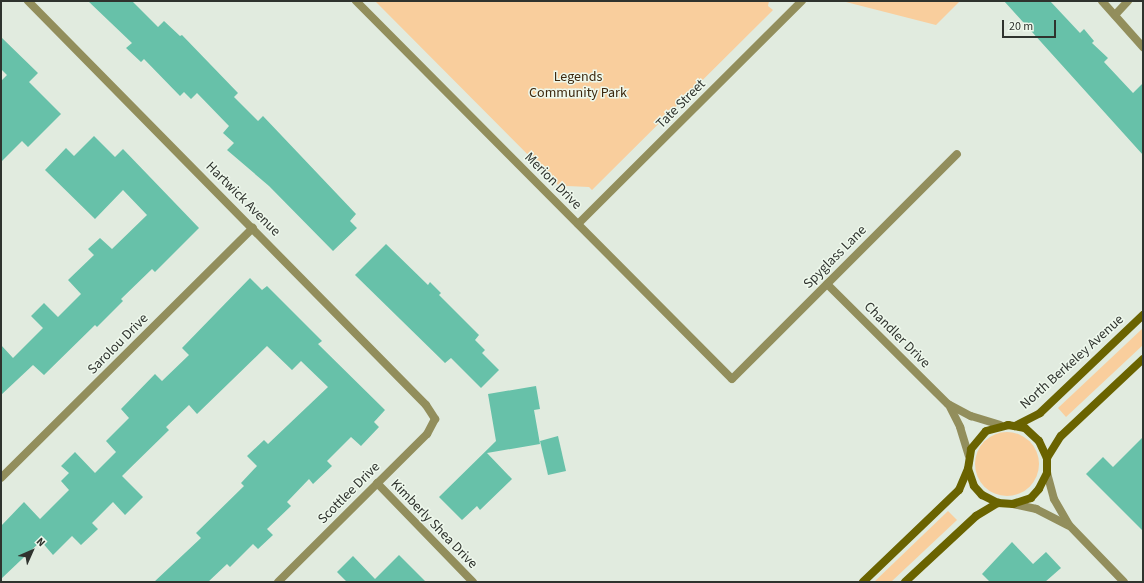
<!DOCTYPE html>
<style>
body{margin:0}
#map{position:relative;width:1144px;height:583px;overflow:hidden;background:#e1ebdf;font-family:"Source Sans 3",sans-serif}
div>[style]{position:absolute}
.green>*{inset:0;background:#f9ce9d}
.round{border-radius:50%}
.building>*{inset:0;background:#67c1a9}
.street>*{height:8px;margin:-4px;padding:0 4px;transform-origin:4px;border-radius:4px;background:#928e5c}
.secondary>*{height:8px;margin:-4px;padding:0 4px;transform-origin:4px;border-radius:4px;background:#6a6300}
span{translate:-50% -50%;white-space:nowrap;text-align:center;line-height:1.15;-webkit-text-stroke:3px #eef8ec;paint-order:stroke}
.park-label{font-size:14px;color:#3c270d}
.street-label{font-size:14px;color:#2f332e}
.frame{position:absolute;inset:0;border:2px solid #2f332e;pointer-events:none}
.north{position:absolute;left:12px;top:531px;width:40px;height:40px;-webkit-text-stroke:3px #eef8ec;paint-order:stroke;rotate:45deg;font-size:11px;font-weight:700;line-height:16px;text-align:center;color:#2f332e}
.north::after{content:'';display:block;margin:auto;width:14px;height:18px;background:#2f332e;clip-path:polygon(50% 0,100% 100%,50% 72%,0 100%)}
.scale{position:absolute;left:1002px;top:20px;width:54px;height:18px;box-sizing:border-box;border:2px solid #2f332e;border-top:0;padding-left:5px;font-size:12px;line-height:14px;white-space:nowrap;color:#2f332e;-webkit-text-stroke:3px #eef8ec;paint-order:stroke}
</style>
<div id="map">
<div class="green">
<div style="clip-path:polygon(375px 1px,769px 1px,768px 6px,773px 10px,592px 190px,589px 187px,567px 186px,563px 190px)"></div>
<div style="clip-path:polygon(842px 1px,960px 1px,936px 25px)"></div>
<div style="clip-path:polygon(1143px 328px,1143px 345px,1066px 417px,1058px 408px)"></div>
<div class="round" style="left:975px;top:432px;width:64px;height:64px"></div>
<div style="clip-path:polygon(948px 511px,957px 520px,891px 582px,874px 582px)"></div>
</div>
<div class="building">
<div style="clip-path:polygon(88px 1px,132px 1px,158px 27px,164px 21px,180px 36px,182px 35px,238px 93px,234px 97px,258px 121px,263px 116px,356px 214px,350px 221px,357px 228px,333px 251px,269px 186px,227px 150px,234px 143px,223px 133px,229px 126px,197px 93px,191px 99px,184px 92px,180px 96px,144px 59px,141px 62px,126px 48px,132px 43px)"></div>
<div style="clip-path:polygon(1004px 1px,1050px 1px,1080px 33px,1084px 29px,1094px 41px,1092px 43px,1108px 58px,1104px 62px,1133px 93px,1143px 83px,1143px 155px)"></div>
<div style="clip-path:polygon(1px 37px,38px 73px,29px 82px,61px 114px,28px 147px,22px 141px,1px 162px,1px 81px,7px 75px,1px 69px)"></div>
<div style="clip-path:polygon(94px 136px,115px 157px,123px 149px,199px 228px,155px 272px,152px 269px,121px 299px,123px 301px,97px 327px,95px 325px,44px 375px,33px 365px,1px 395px,1px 345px,13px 358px,43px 328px,31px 316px,44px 303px,58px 317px,81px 294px,68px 280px,94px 255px,88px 249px,100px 238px,112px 249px,147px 215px,123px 190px,95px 219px,45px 170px,66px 148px,74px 156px)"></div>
<div style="clip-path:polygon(386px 244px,428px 285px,430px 282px,441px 293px,439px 295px,479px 335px,475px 340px,485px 350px,482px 353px,499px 370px,481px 388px,451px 358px,445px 363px,355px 275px)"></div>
<div style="clip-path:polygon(250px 278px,262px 290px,267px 286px,322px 341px,318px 344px,385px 410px,374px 422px,379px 427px,361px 446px,351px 437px,327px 461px,332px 466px,313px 484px,309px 479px,287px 502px,291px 506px,267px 529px,273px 535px,258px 549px,253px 544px,230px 567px,227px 564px,208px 582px,154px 582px,201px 538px,196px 533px,244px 486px,241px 483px,257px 466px,247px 456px,264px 440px,268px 444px,328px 387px,301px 361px,292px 370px,267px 346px,197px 414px,189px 405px,166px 427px,169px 430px,122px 476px,143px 497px,125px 515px,113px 502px,92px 523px,98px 529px,81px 545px,72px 536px,53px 555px,41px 541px,1px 579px,1px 526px,24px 502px,40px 519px,69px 490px,61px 481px,69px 473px,61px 466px,75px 452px,95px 473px,116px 452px,106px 441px,129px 418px,121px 409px,155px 374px,162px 381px,189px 355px,182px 348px)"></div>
<div style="clip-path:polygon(536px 386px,540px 409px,534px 410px,540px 444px,487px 453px,512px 479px,480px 510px,477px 506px,462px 520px,439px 497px,496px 441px,488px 394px)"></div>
<div style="clip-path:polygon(558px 436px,566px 471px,548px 475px,540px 441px)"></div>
<div style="clip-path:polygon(1143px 437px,1143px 531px,1086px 474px,1103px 457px,1113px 467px)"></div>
<div style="clip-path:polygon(1012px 542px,1033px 564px,1046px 552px,1061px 568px,1045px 582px,990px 582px,982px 574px)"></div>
<div style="clip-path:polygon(399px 555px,426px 582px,347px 582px,337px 572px,353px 556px,375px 579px)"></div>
</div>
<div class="street">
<div style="left:28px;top:1px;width:567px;rotate:45.43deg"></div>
<div style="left:426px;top:405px;width:17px;rotate:57deg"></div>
<div style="left:435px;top:419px;width:17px;rotate:118deg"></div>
<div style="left:427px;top:434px;width:210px;rotate:135.2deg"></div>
<div style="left:356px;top:1px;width:533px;rotate:45.15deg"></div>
<div style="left:732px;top:379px;width:318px;rotate:-45deg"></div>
<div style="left:1102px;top:1px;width:62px;rotate:48.3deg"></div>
<div style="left:1115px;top:15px;width:19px;rotate:-47deg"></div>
<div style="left:578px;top:224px;width:316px;rotate:-44.9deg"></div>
<div style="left:827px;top:284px;width:170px;rotate:44.8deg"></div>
<div style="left:948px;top:404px;width:26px;rotate:28deg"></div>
<div style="left:971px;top:416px;width:30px;rotate:17deg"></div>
<div style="left:949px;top:405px;width:25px;rotate:63deg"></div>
<div style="left:960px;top:427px;width:30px;rotate:73deg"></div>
<div style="left:1047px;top:473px;width:27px;rotate:75deg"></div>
<div style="left:1054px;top:499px;width:30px;rotate:60deg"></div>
<div style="left:1069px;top:525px;width:79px;rotate:46deg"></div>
<div style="left:1px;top:478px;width:355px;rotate:-44.8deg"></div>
<div style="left:377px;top:483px;width:138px;rotate:45.9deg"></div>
<div style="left:1013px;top:504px;width:24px;rotate:12deg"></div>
<div style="left:1036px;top:509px;width:36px;rotate:27deg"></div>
</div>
<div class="secondary">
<div style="left:1015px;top:426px;width:28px;rotate:-27deg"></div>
<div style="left:1040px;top:413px;width:142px;rotate:-43.6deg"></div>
<div style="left:1047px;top:458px;width:26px;rotate:-58deg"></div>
<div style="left:1061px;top:436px;width:112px;rotate:-43.2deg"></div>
<div style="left:863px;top:582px;width:133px;rotate:-43.8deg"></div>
<div style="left:959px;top:490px;width:23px;rotate:-67deg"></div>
<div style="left:968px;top:469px;width:20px;rotate:-81deg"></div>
<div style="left:971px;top:449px;width:23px;rotate:-50deg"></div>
<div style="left:986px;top:431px;width:23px;rotate:-15deg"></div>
<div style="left:1008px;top:425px;width:17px;rotate:10deg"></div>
<div style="left:1025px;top:428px;width:19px;rotate:43deg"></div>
<div style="left:1039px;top:441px;width:19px;rotate:65deg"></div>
<div style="left:1047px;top:458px;width:15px;rotate:90deg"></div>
<div style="left:1047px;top:473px;width:18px;rotate:117deg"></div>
<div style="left:1039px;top:489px;width:12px;rotate:132deg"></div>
<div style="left:1031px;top:498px;width:19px;rotate:162deg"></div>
<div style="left:1013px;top:504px;width:15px;rotate:-176deg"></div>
<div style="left:998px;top:503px;width:18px;rotate:-153deg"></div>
<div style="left:982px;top:495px;width:12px;rotate:-132deg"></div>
<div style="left:974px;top:486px;width:18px;rotate:-109deg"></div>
<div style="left:905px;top:582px;width:97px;rotate:-42.9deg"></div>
<div style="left:976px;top:516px;width:26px;rotate:-31deg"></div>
</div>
<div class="park-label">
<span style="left:578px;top:85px">Legends<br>Community Park</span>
</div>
<div class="street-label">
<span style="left:681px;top:104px;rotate:-45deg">Tate Street</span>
<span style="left:553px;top:181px;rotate:45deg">Merion Drive</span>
<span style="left:243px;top:199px;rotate:45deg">Hartwick Avenue</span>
<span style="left:835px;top:257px;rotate:-45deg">Spyglass Lane</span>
<span style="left:897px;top:335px;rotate:45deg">Chandler Drive</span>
<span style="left:118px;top:344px;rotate:-45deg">Sarolou Drive</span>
<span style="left:1072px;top:362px;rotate:-42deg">North Berkeley Avenue</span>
<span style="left:349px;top:493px;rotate:-45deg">Scottlee Drive</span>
<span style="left:434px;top:524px;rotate:46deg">Kimberly Shea Drive</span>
</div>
<div class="frame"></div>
<div class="north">N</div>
<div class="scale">20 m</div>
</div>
